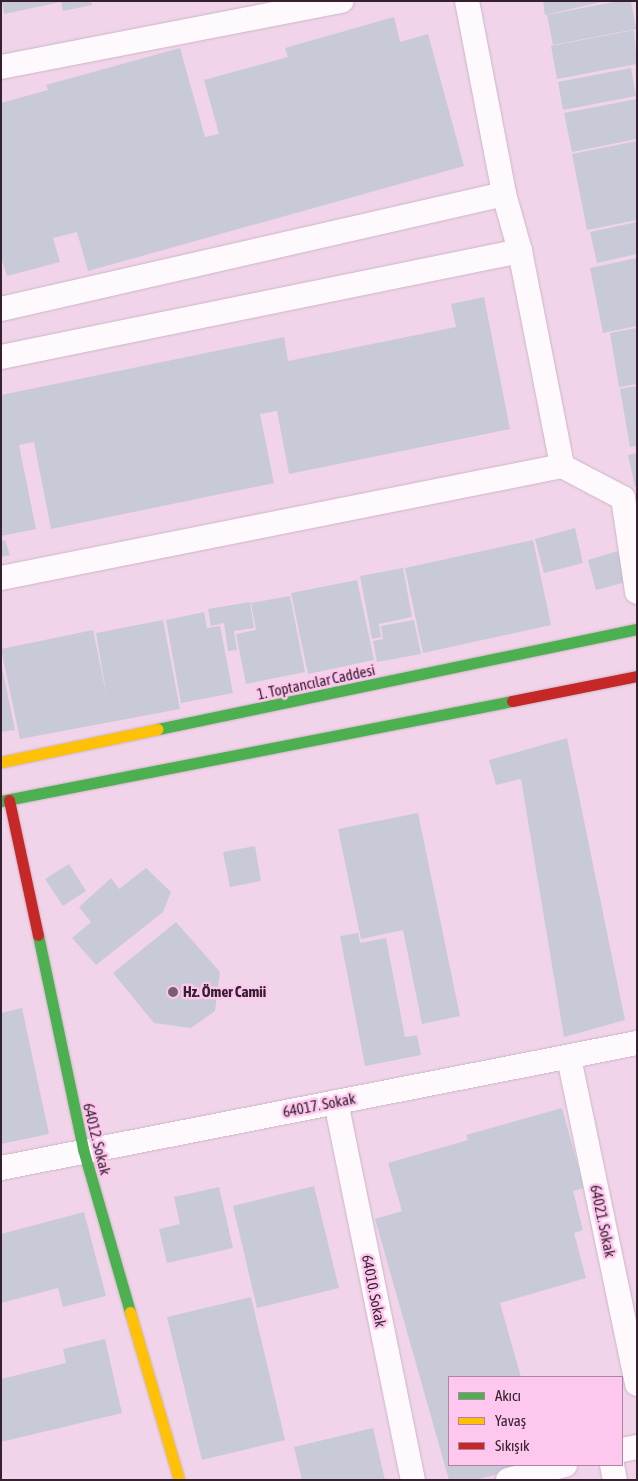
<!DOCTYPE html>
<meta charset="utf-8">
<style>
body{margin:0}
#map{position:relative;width:638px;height:1481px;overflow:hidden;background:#f1d4e9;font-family:"Asap Condensed",sans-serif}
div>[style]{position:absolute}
.building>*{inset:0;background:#c8cad8}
.roads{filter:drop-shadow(0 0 1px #cbb5c5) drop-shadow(0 0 1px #cbb5c5)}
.street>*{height:24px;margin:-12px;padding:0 12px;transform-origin:12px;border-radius:12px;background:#fdf9fc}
.fast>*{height:11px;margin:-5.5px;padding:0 5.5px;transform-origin:5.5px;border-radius:5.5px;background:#4caf50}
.slow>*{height:11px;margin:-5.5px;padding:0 5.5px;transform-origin:5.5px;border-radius:5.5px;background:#ffc107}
.jam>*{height:11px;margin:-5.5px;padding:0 5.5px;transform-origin:5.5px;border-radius:5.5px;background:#c62828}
.dots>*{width:14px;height:14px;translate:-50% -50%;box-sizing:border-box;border:2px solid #fec7ee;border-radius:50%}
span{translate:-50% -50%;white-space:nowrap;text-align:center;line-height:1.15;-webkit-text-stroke:5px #fec7ee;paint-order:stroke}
.street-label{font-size:15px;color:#34202f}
.poi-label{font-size:15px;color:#34202f;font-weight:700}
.left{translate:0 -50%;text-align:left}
.frame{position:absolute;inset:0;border:2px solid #34202f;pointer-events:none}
.legend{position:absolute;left:448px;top:1376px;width:175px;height:90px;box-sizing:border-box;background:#fec7ee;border:1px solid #ad84a2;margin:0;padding:6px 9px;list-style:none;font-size:15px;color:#34202f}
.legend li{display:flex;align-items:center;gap:10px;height:25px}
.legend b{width:25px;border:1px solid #ad84a2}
</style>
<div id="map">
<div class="building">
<div style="clip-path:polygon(2px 1px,91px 1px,92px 5px,63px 11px,61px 2px,4px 14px)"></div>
<div style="clip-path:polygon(543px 1px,601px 1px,601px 2px,545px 15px)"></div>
<div style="clip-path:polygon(618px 1px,631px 1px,636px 29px,553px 45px,547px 15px)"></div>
<div style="clip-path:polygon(394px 17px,400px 42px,428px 34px,464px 166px,88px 271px,77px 232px,53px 238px,60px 262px,7px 276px,1px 257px,1px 103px,48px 90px,46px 85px,180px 48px,205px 137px,219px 134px,204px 80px,288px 57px,285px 48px)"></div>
<div style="clip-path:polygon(634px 30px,637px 64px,557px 79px,551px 46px)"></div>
<div style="clip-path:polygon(631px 68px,636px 96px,563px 110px,558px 82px)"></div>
<div style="clip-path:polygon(637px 99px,637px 139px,572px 152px,564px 113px)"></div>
<div style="clip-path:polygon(637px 141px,637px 220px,587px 230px,572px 154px)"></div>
<div style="clip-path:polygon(637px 222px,637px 254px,597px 263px,590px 232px)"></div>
<div style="clip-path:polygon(637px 258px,637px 326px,603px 333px,590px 268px)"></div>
<div style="clip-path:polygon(484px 297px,510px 429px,289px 474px,277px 411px,260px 414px,274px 483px,51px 529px,34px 442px,19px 445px,36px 529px,1px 536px,1px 395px,284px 337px,288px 361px,456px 327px,451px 304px)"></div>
<div style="clip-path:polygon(637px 328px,637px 384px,619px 387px,610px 333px)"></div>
<div style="clip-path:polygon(637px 386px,637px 446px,630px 447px,620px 389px)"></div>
<div style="clip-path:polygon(637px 453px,637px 487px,635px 487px,628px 455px)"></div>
<div style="clip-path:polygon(575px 528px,583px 563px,544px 573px,535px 539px)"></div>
<div style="clip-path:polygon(5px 540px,10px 555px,1px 557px,1px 541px)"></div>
<div style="clip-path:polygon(533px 540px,551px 625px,423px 653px,405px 568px)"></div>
<div style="clip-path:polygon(618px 551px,626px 582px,596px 590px,588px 560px)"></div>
<div style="clip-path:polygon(403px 568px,412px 617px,379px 624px,381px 637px,372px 639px,360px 576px)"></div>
<div style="clip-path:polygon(357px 580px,374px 660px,308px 674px,291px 593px)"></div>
<div style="clip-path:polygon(290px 596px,305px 672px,246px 684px,236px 634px,256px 630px,251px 603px)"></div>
<div style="clip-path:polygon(250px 602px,254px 628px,234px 631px,237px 650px,228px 651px,224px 623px,211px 626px,208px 609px)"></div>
<div style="clip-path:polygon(204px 612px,207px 628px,220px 626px,233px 693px,181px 703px,166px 620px)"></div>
<div style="clip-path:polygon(163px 620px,180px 709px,20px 739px,1px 649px,93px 630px,107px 698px,96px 633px)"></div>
<div style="clip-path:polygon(414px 620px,421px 654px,377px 662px,373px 641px,383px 639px,381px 626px)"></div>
<div style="clip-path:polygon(1px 663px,15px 730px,1px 732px)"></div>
<div style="clip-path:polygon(567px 738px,625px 1020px,564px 1037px,521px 779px,496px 785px,489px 760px)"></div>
<div style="clip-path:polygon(418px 813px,460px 1016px,422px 1024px,403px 930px,361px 939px,338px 829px)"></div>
<div style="clip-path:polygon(255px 846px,261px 881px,230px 887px,223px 852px)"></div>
<div style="clip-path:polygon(69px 864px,86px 891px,63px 906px,45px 879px)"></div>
<div style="clip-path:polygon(146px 868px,171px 892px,163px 912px,96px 965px,72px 938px,91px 922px,79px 907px,111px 878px,119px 889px)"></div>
<div style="clip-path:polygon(176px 922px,220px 972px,215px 1011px,191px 1028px,154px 1023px,113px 973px)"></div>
<div style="clip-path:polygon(358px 933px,360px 943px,386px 938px,405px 1037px,417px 1035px,421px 1055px,365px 1066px,340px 936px)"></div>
<div style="clip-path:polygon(22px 1008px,49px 1134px,1px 1144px,1px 1013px)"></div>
<div style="clip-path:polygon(562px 1108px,584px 1188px,573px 1191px,583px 1230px,574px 1233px,586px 1278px,500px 1303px,521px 1377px,449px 1377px,449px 1465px,514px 1465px,515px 1469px,475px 1480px,449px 1480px,375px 1219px,402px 1211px,388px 1163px,468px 1140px,466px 1135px)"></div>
<div style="clip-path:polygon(314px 1186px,339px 1288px,257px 1308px,233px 1206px)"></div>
<div style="clip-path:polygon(219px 1187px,233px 1248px,167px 1263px,159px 1229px,180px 1224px,174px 1197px)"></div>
<div style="clip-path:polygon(84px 1212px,106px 1296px,63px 1307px,58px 1288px,1px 1303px,1px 1234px)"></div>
<div style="clip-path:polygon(251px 1297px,285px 1440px,202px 1460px,167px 1317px)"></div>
<div style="clip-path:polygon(105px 1339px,122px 1413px,1px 1442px,1px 1379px,66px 1363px,63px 1349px)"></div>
<div style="clip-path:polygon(373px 1428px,385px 1480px,302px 1480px,294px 1447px)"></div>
</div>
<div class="roads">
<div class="street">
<div style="left:467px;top:1px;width:197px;rotate:79.1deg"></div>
<div style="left:504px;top:194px;width:59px;rotate:74.3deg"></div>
<div style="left:520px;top:251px;width:219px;rotate:78.9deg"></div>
<div style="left:562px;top:466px;width:69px;rotate:27.7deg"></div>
<div style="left:623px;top:498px;width:95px;rotate:81.5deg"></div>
<div style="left:1px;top:67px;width:347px;rotate:-11deg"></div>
<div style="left:1px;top:309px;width:516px;rotate:-12.88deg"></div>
<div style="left:1px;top:357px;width:530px;rotate:-11.54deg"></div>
<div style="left:1px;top:578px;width:572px;rotate:-11.29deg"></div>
<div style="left:569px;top:1058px;width:333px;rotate:78.2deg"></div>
<div style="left:336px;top:1102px;width:386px;rotate:78.5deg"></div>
<div style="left:1px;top:1168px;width:648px;rotate:-11.12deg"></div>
<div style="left:622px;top:1450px;width:15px;rotate:-11deg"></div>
<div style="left:612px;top:1465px;width:15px;rotate:79deg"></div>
<div style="left:508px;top:1480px;width:59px;rotate:-14.7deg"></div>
</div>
<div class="fast">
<div style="left:158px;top:729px;width:489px;rotate:-11.8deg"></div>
<div style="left:1px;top:801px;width:521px;rotate:-11.07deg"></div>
<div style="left:38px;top:935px;width:219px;rotate:78.1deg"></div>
<div style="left:83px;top:1149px;width:170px;rotate:73.9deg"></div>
</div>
<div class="slow">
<div style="left:1px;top:762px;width:160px;rotate:-11.9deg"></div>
<div style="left:130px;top:1312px;width:175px;rotate:73.7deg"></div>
</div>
<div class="jam">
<div style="left:512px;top:701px;width:127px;rotate:-11.3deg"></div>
<div style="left:9px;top:800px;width:138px;rotate:77.9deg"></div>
</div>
</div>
<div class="dots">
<div style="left:173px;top:992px;background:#765f70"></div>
</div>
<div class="street-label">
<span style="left:316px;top:682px;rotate:-12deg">1. Toptancılar Caddesi</span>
<span style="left:319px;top:1105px;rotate:-11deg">64017. Sokak</span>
<span style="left:97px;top:1139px;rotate:76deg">64012. Sokak</span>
<span style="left:603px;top:1221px;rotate:78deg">64021. Sokak</span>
<span style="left:374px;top:1291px;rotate:79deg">64010. Sokak</span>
</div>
<div class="poi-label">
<span class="left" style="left:183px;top:992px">Hz. Ömer Camii</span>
</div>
<div class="frame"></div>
<ul class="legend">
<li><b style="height:6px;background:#4caf50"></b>Akıcı</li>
<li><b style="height:6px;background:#ffc107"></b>Yavaş</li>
<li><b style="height:6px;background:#c62828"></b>Sıkışık</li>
</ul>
</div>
